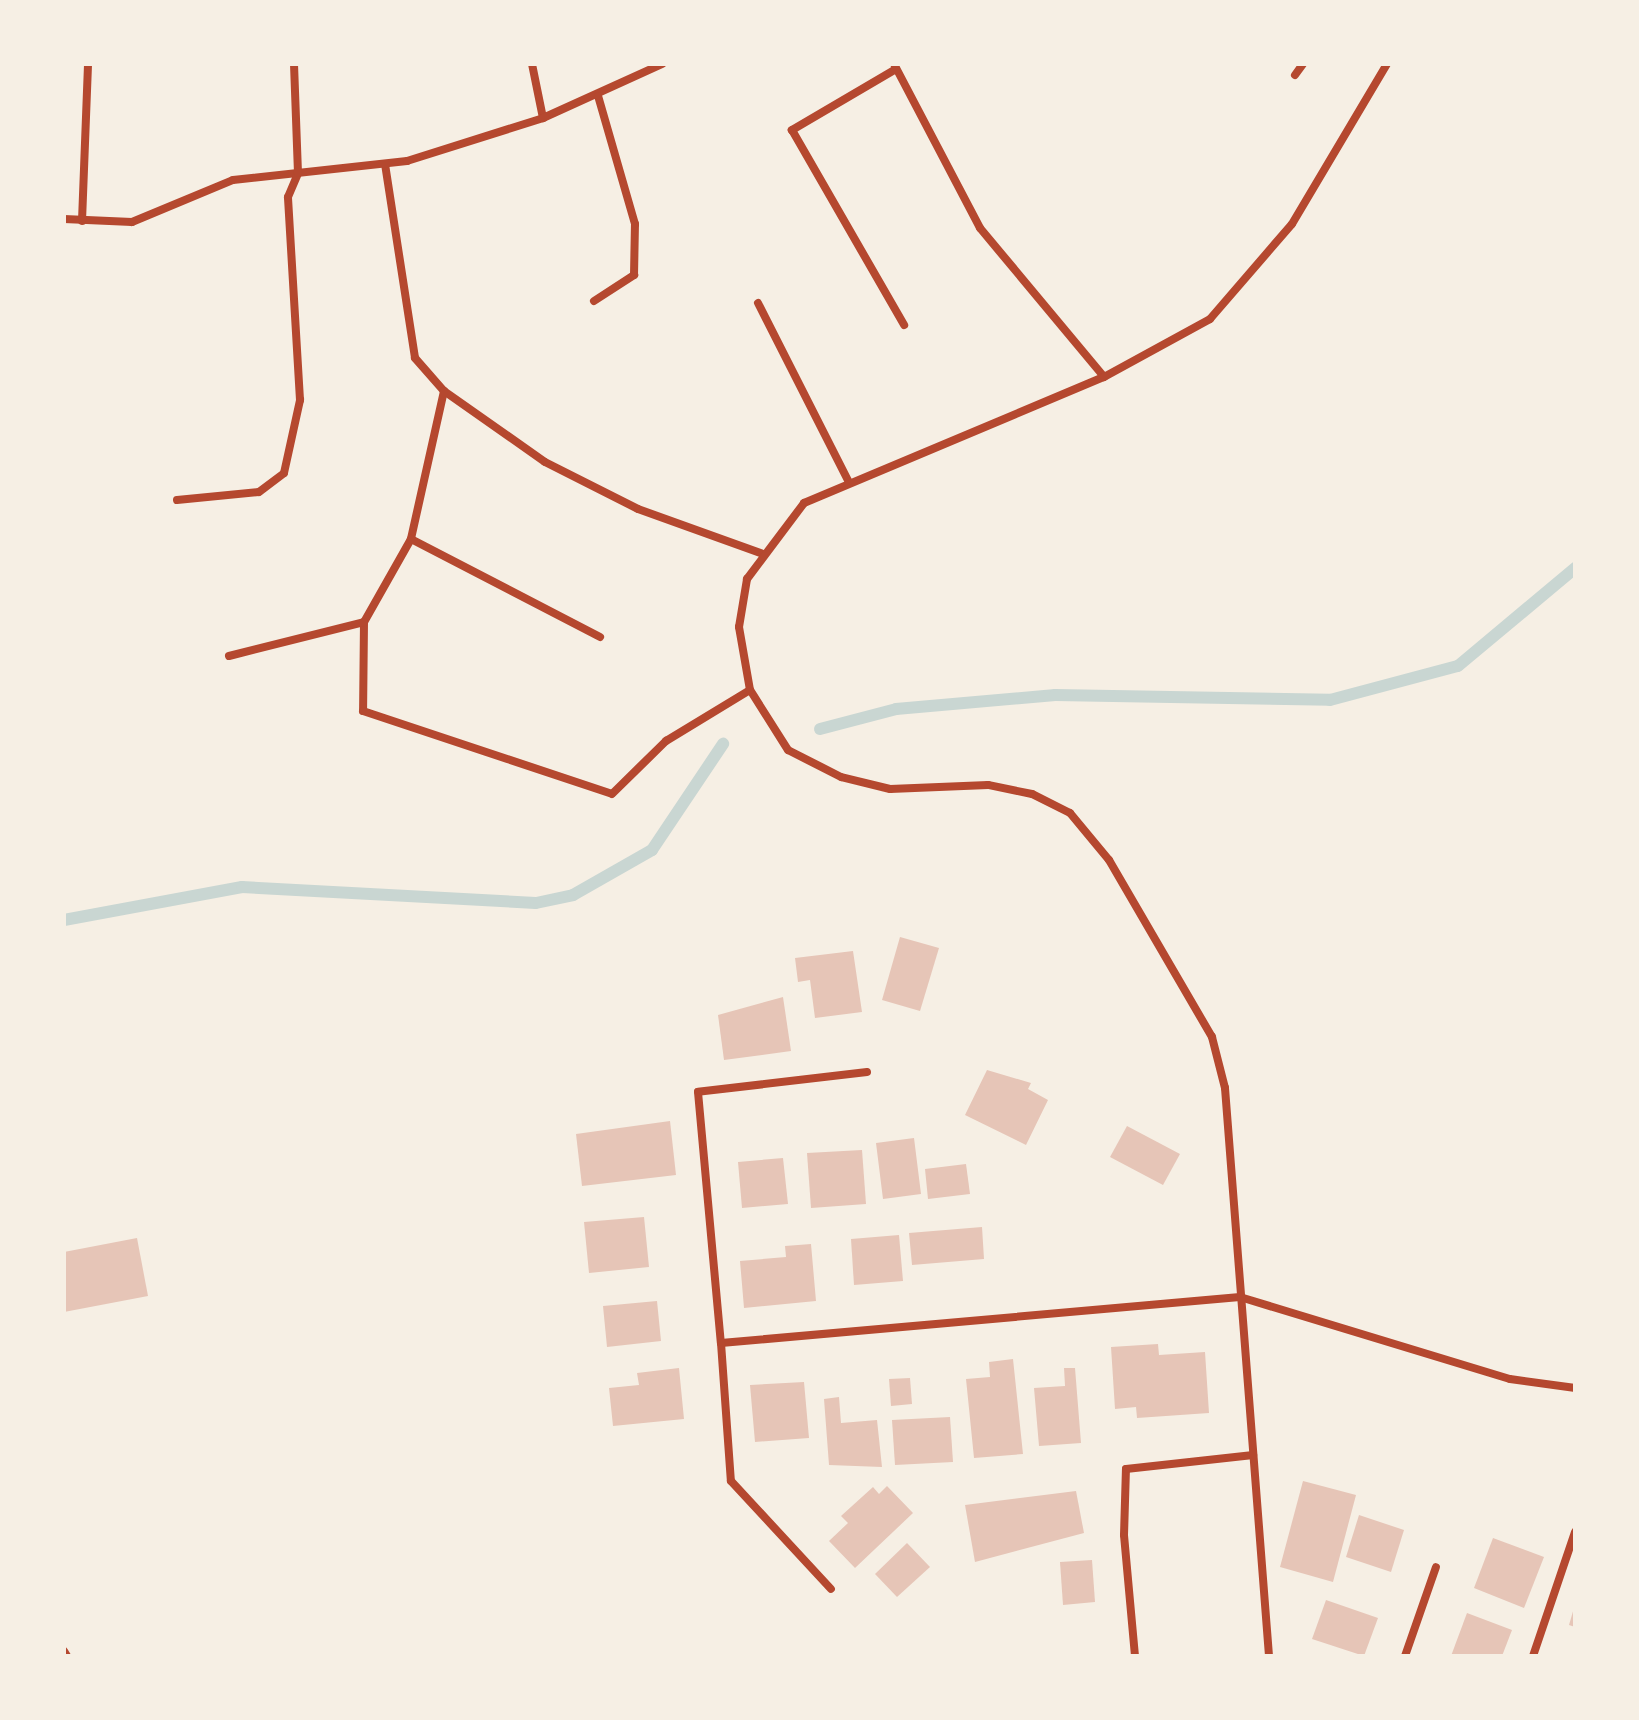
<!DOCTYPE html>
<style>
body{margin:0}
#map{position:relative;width:1639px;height:1720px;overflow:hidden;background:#f6efe4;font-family:"Open Sans",sans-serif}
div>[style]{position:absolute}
.stream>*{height:12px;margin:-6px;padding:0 6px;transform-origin:6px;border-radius:6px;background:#c9d6d2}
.building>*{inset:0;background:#e6c5b7}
.minor>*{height:8px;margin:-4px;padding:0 4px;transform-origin:4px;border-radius:4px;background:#b5482f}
span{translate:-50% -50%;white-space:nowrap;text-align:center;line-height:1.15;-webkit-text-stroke:8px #f6efe4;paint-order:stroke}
.frame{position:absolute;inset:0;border:66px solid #f6efe4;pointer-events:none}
</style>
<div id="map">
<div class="stream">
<div style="left:820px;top:729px;width:79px;rotate:-14.7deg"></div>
<div style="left:896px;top:709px;width:160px;rotate:-5deg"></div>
<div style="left:1055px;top:695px;width:275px;rotate:1deg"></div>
<div style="left:1330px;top:700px;width:132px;rotate:-14.9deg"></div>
<div style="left:1458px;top:666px;width:153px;rotate:-39.9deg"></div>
<div style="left:64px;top:920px;width:181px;rotate:-10.5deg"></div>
<div style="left:242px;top:887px;width:294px;rotate:3.1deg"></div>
<div style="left:536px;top:903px;width:38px;rotate:-12deg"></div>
<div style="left:573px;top:895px;width:91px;rotate:-29.7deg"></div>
<div style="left:652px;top:850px;width:128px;rotate:-56.2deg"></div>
</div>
<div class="building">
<div style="clip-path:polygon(900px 937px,939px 948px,920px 1011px,882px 1000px)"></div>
<div style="clip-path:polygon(853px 951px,862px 1012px,815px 1018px,810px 980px,798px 982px,795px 958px)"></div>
<div style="clip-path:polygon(783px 997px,791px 1051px,724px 1060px,718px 1015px)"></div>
<div style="clip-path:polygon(987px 1070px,1031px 1083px,1028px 1089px,1048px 1100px,1026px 1145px,965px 1115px)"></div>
<div style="clip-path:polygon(670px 1121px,676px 1175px,582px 1186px,576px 1134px)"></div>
<div style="clip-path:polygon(1127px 1126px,1180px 1154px,1163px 1185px,1110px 1157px)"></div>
<div style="clip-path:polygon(914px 1138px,921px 1194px,883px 1199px,876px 1143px)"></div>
<div style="clip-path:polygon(862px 1150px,866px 1204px,811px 1208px,807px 1153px)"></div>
<div style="clip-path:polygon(783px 1158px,788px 1204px,742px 1208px,738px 1162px)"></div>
<div style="clip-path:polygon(966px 1164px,970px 1194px,928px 1199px,925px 1169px)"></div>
<div style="clip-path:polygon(644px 1217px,649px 1267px,589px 1273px,584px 1222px)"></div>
<div style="clip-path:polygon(982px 1227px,984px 1259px,912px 1265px,909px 1233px)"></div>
<div style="clip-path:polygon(899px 1235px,903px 1281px,854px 1285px,851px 1239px)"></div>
<div style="clip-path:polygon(137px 1238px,148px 1296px,64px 1312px,64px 1252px)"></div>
<div style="clip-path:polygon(811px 1244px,816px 1301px,744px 1308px,740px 1261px,786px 1257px,785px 1246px)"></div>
<div style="clip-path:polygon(657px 1301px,661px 1341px,607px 1347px,603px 1306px)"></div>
<div style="clip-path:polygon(1158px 1344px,1159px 1355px,1205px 1352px,1209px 1413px,1137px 1418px,1136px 1407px,1115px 1409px,1111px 1347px)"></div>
<div style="clip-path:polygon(1013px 1359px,1023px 1454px,974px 1458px,966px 1379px,990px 1377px,989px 1362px)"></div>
<div style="clip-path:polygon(679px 1368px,684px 1419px,613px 1426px,609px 1388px,639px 1385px,637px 1373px)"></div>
<div style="clip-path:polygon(1064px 1368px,1075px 1368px,1081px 1443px,1039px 1446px,1034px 1388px,1065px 1386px)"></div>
<div style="clip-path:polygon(910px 1378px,912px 1404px,891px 1406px,889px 1379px)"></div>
<div style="clip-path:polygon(804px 1382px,809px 1438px,755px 1442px,750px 1385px)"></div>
<div style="clip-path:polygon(839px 1397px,841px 1423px,877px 1420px,882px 1467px,829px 1465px,824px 1399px)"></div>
<div style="clip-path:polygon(950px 1417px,953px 1462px,895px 1465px,892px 1420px)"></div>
<div style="clip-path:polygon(1303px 1481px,1356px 1495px,1333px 1582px,1280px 1567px)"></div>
<div style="clip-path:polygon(887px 1486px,913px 1513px,855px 1568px,829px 1541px,848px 1523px,841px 1516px,873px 1487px,879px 1494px)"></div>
<div style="clip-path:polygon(1076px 1491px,1084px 1533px,975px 1562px,965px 1505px)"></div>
<div style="clip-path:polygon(1359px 1515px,1404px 1530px,1391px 1572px,1346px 1557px)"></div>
<div style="clip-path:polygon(1493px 1538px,1544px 1557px,1524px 1608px,1474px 1588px)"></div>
<div style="clip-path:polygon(907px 1543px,930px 1567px,897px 1597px,875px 1574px)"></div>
<div style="clip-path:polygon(1092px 1560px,1095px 1602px,1063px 1605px,1060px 1562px)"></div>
<div style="clip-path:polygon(1326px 1600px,1378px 1618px,1364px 1656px,1312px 1639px)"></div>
<div style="clip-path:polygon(1574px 1608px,1575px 1608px,1575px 1627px,1569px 1625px)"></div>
<div style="clip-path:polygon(1467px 1613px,1512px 1630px,1502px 1656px,1451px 1656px)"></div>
</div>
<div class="minor">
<div style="left:532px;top:64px;width:55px;rotate:78.5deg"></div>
<div style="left:894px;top:64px;width:185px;rotate:62.3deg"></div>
<div style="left:980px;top:228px;width:194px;rotate:50.2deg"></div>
<div style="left:896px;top:69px;width:121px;rotate:149.6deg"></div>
<div style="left:792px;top:130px;width:225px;rotate:60.1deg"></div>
<div style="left:1295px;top:75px;width:14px;rotate:-54deg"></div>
<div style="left:385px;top:164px;width:196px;rotate:81.2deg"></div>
<div style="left:415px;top:358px;width:44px;rotate:48.7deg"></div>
<div style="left:444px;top:391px;width:123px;rotate:35.1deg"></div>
<div style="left:545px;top:462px;width:104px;rotate:26.8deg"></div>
<div style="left:638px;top:509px;width:133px;rotate:19.8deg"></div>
<div style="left:64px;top:219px;width:68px;rotate:2.5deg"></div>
<div style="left:132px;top:222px;width:109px;rotate:-22.6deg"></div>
<div style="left:233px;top:180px;width:175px;rotate:-6.2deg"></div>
<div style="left:407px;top:161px;width:143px;rotate:-17.5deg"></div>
<div style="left:543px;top:118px;width:131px;rotate:-24.4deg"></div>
<div style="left:82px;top:221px;width:157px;rotate:-87.8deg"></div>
<div style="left:594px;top:301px;width:48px;rotate:-33deg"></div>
<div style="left:634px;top:275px;width:51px;rotate:-88.9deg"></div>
<div style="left:635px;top:224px;width:133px;rotate:-106.1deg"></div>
<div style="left:758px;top:303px;width:201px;rotate:63.1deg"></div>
<div style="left:444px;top:391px;width:152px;rotate:102.6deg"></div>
<div style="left:411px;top:539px;width:95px;rotate:119.5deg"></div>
<div style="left:364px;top:622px;width:89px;rotate:90.6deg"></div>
<div style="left:363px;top:711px;width:262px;rotate:18.4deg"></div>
<div style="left:612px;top:794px;width:76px;rotate:-44.5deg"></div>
<div style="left:666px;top:741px;width:98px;rotate:-31.3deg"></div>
<div style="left:177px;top:500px;width:82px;rotate:-5.6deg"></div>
<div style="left:259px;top:492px;width:31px;rotate:-37deg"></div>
<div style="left:284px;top:473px;width:75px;rotate:-77.6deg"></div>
<div style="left:300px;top:400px;width:203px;rotate:-93.4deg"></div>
<div style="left:288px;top:197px;width:26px;rotate:-67deg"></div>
<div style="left:298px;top:173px;width:109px;rotate:-92.1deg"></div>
<div style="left:411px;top:539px;width:213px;rotate:27.4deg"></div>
<div style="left:229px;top:656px;width:139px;rotate:-14.1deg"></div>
<div style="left:867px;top:1072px;width:170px;rotate:173.3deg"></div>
<div style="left:698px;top:1092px;width:252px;rotate:84.8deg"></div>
<div style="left:721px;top:1343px;width:521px;rotate:-5.07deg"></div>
<div style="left:1240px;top:1297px;width:282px;rotate:16.9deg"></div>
<div style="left:1510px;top:1379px;width:66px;rotate:7.9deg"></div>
<div style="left:721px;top:1343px;width:138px;rotate:85.9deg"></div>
<div style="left:731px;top:1481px;width:147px;rotate:47.2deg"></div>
<div style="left:64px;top:1651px;width:6px;rotate:59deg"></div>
<div style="left:1135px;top:1656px;width:121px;rotate:-95.2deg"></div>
<div style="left:1124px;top:1535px;width:66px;rotate:-88.3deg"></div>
<div style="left:1126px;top:1469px;width:128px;rotate:-6.3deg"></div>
<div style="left:1269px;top:1656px;width:570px;rotate:-94.43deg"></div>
<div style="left:1225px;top:1088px;width:53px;rotate:-104.3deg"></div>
<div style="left:1212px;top:1037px;width:205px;rotate:-120.2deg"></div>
<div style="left:1109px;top:860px;width:61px;rotate:-129.7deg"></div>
<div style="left:1070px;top:813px;width:42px;rotate:-153.4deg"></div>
<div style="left:1032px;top:794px;width:45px;rotate:-168.4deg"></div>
<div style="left:988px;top:785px;width:98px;rotate:177.7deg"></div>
<div style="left:890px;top:789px;width:50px;rotate:-166.2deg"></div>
<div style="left:841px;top:777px;width:59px;rotate:-153deg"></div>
<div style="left:788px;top:750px;width:71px;rotate:-122.3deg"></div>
<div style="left:750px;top:690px;width:64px;rotate:-99.9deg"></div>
<div style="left:739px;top:627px;width:49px;rotate:-80.5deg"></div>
<div style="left:747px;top:579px;width:95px;rotate:-53.1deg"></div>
<div style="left:804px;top:503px;width:325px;rotate:-22.8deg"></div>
<div style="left:1104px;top:377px;width:121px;rotate:-28.7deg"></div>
<div style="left:1210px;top:319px;width:125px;rotate:-49.2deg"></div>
<div style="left:1292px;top:224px;width:186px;rotate:-59.3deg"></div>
<div style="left:1405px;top:1656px;width:94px;rotate:-70.8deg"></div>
<div style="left:1533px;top:1656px;width:131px;rotate:-71.3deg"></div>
</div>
<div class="frame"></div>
</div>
